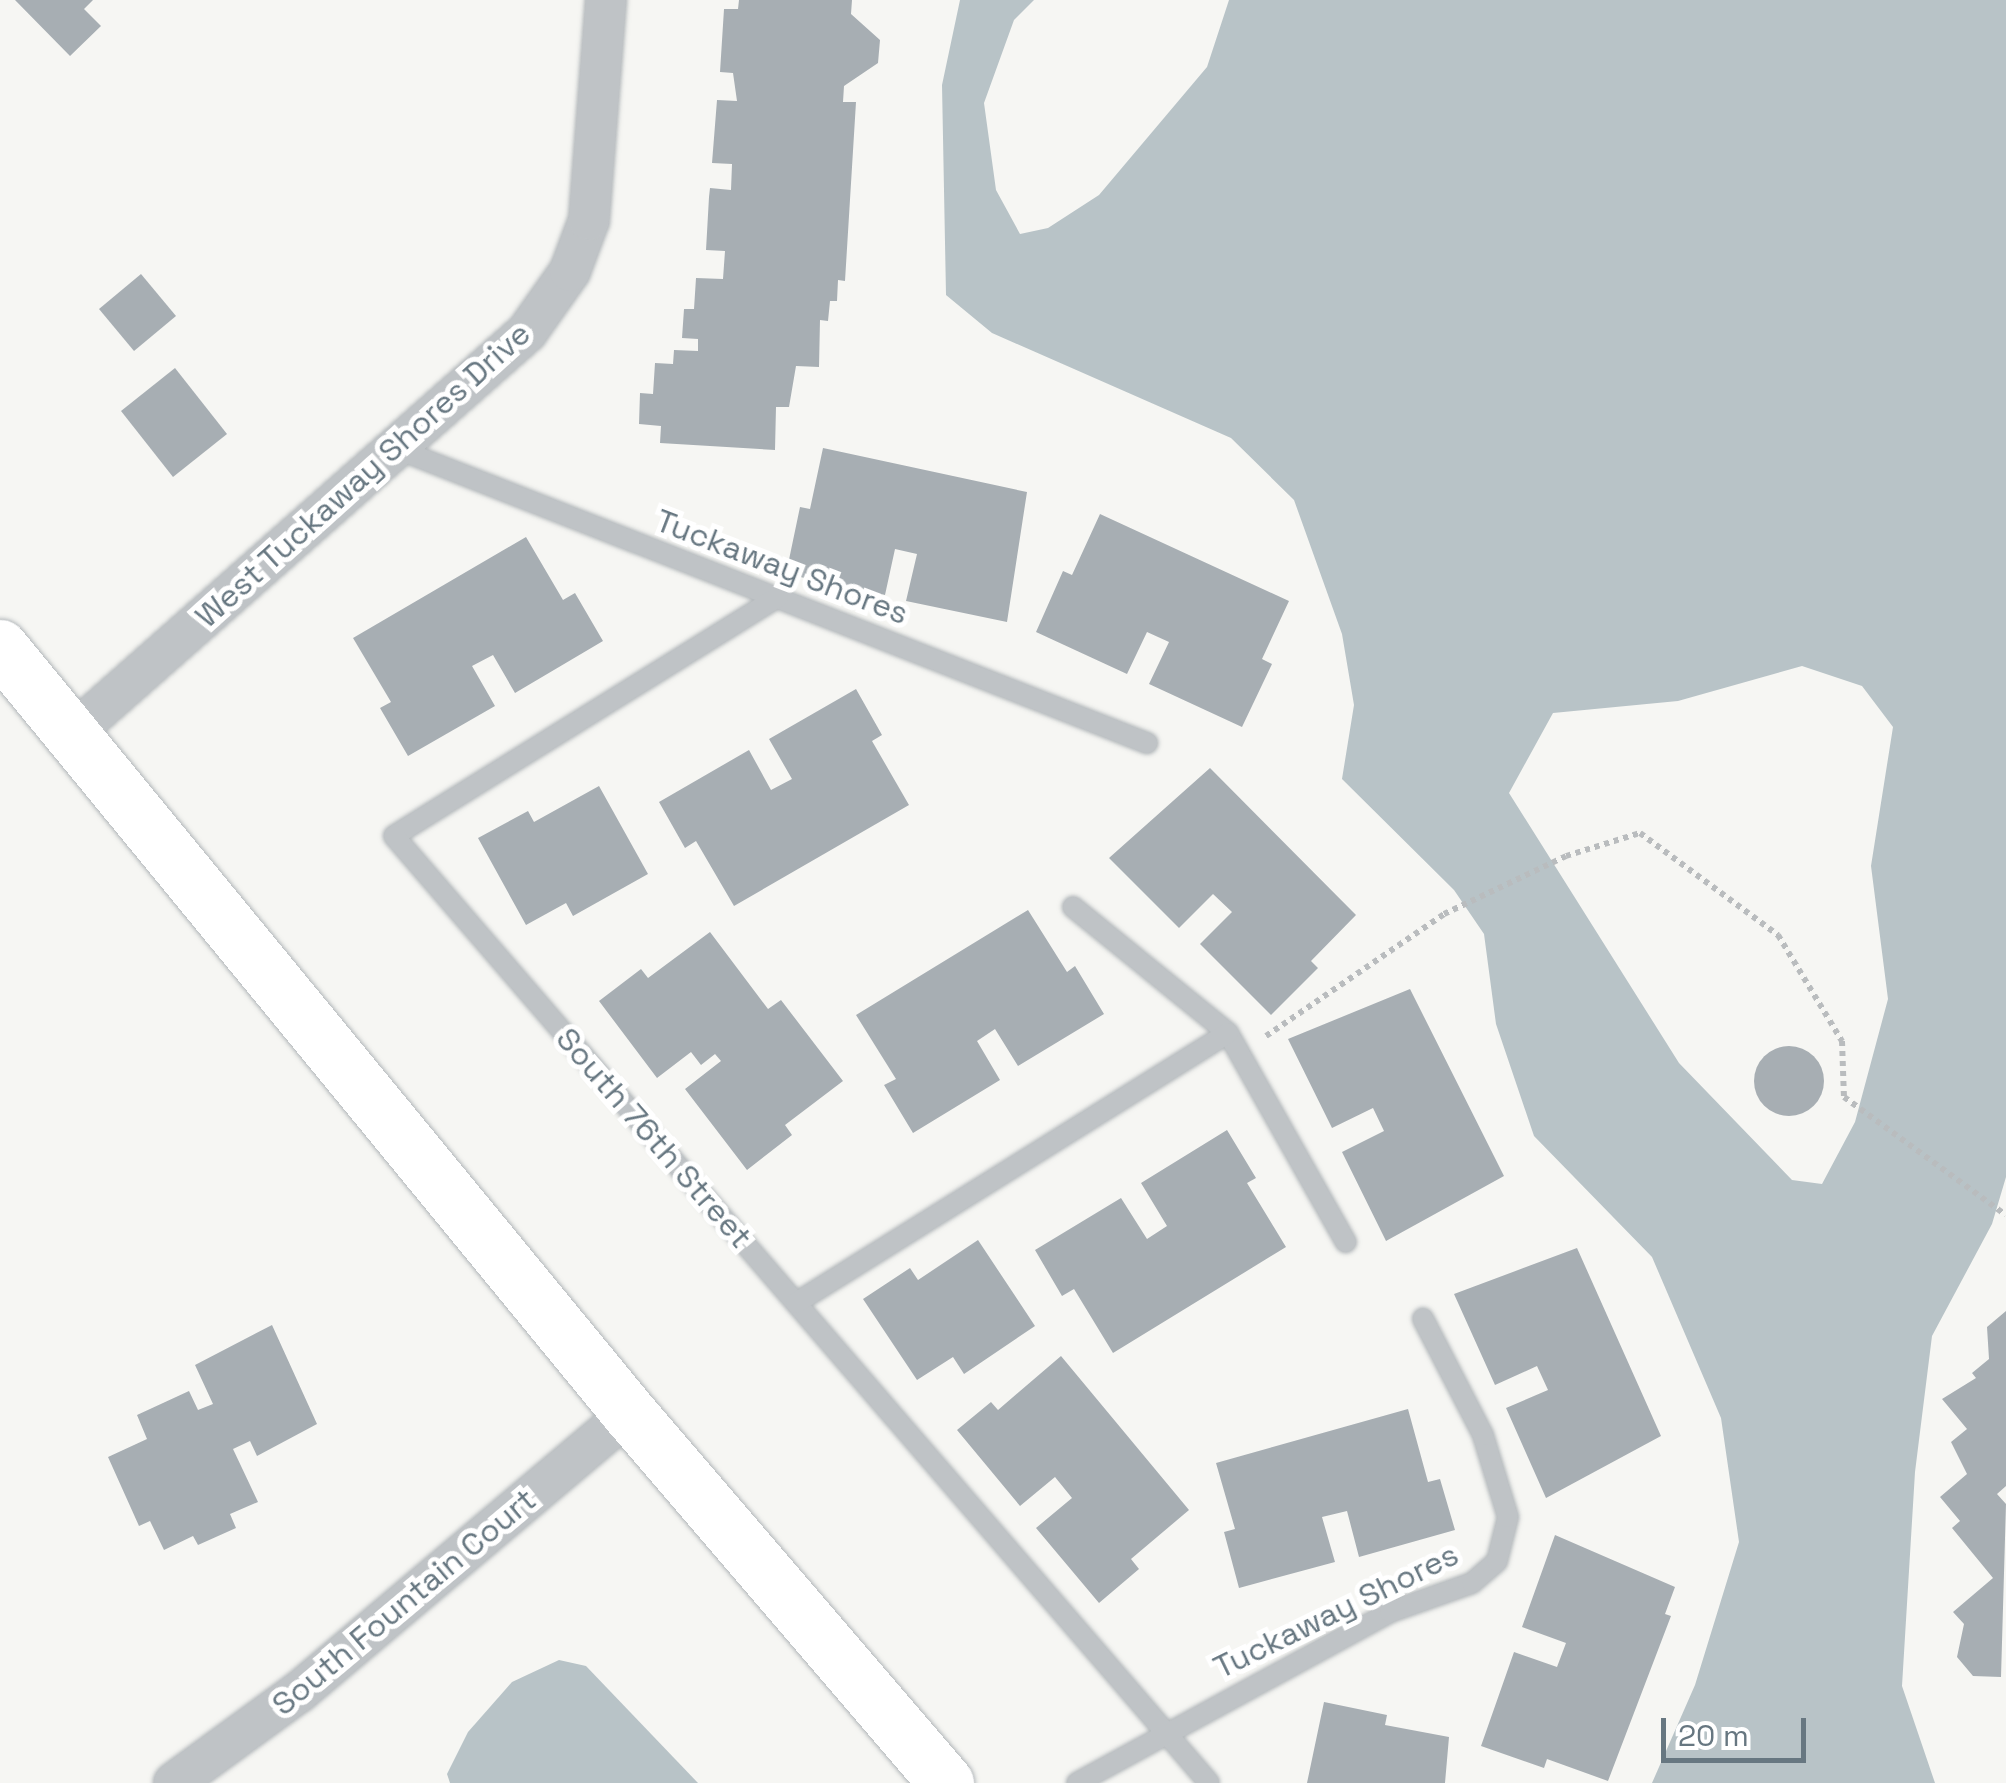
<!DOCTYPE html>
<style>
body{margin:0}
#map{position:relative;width:2006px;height:1783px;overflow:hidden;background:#f6f6f3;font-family:"Space Grotesk",sans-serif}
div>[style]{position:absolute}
.water>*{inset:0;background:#b8c3c7}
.building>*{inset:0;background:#a7aeb3}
.round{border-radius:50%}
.path>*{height:6px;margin-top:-3px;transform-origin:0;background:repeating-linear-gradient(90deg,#b9bcbe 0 5px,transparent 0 10px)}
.roads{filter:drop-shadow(0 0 2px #b2b7ba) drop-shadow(0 0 2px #b2b7ba)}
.service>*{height:20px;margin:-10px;padding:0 10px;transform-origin:10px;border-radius:10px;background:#bfc3c6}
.minor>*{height:40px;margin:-20px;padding:0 20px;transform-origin:20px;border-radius:20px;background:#bfc3c6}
.secondary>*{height:55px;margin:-27.5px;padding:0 27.5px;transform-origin:27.5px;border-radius:27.5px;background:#fff}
span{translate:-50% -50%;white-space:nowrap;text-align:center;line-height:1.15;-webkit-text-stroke:10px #fff;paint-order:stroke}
.street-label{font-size:32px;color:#677781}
.scale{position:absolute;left:1661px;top:1718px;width:145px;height:45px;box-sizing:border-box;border:5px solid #677781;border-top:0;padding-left:12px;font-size:30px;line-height:35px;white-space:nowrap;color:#677781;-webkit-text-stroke:8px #fff;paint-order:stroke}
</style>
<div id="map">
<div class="water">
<div style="clip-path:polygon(evenodd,960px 0,1034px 0,1014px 20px,984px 103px,996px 190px,1020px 234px,1048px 228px,1099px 195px,1207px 67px,1229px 0,2006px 0,2006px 1177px,1992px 1224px,1932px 1336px,1915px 1472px,1902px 1686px,1935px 1783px,1652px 1783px,1695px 1685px,1739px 1542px,1721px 1418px,1652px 1257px,1534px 1136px,1496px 1024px,1484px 934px,1454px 890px,1342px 779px,1354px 705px,1342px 634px,1294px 500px,1231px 438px,992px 333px,946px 295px,942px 85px,960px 0,1802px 666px,1862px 686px,1893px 727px,1871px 866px,1888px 999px,1855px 1122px,1822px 1184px,1792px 1180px,1679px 1063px,1509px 793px,1553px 713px,1678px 701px,1802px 666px)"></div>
<div style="clip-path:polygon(559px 1660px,586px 1666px,698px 1783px,450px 1783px,447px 1774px,468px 1732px,512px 1682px)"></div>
</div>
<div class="building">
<div style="clip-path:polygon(15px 0,93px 0,84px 9px,101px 26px,70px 56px)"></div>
<div style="clip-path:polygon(739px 0,852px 0,851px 14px,880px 40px,878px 63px,844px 86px,843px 102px,856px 102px,845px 281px,838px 280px,837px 301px,830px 301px,828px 321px,820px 320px,819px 367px,796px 366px,789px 407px,776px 407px,775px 450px,660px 443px,661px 426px,639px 424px,640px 393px,653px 394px,655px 363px,673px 364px,674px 350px,698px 351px,698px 339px,682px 338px,684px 309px,694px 309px,696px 278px,723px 279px,725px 251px,706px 250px,709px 197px,710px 188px,731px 190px,732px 164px,712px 163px,717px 100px,737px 101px,733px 73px,720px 72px,724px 9px,738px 9px)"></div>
<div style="clip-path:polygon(141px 274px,176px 316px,134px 351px,99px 309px)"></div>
<div style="clip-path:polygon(175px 368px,227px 434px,173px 477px,121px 411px)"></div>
<div style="clip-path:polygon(823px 448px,1027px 492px,1007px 622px,906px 601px,917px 554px,895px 549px,885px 595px,786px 574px,800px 507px,810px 509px)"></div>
<div style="clip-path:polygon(1100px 514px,1289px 601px,1262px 659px,1272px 664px,1242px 727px,1149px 684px,1169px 642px,1147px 632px,1127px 674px,1036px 632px,1063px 571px,1072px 575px)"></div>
<div style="clip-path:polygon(526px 537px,563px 600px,575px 593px,603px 641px,515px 693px,493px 655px,472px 666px,495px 706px,408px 756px,380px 708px,391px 702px,353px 638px)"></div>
<div style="clip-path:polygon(856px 689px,882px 735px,872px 741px,909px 805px,734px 906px,696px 841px,685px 848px,659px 802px,749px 750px,771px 790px,792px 779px,769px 739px)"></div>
<div style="clip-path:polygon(1210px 768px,1356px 915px,1311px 961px,1318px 968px,1271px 1015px,1200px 944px,1232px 912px,1213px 894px,1179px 928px,1109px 858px)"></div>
<div style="clip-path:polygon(599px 786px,648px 874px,573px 916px,566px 903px,526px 925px,478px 838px,528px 811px,534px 822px)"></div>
<div style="clip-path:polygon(1028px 910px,1067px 972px,1075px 966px,1104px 1014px,1018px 1066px,995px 1029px,977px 1041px,1000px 1080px,913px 1133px,884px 1085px,896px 1079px,856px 1015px)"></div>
<div style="clip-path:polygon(710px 932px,768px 1009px,781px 1000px,843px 1081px,785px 1125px,792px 1135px,747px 1170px,685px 1089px,721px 1061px,715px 1054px,701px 1065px,691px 1052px,657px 1078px,599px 1001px,641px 969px,648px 978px)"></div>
<div style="clip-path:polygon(1410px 989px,1504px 1176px,1386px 1241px,1342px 1152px,1384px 1131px,1373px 1108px,1332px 1128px,1288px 1039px)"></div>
<div class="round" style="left:1754px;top:1046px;width:70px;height:70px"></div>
<div style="clip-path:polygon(1227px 1130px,1256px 1178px,1247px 1183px,1286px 1247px,1113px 1353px,1074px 1289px,1062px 1296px,1035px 1250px,1121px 1198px,1147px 1239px,1167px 1226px,1141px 1183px)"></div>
<div style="clip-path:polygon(978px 1240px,1035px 1326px,964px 1374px,953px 1357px,917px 1380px,863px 1299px,910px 1268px,918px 1280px)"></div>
<div style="clip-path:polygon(1577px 1248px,1661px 1436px,1546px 1498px,1506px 1408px,1548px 1390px,1537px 1366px,1495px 1385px,1454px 1294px)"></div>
<div style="clip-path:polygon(2006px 1311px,2006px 1486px,1997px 1494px,2006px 1504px,2001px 1677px,1973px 1676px,1957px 1657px,1964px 1624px,1953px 1612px,1993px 1578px,1952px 1528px,1960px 1521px,1940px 1497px,1967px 1474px,1951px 1442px,1967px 1429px,1942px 1399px,1976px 1378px,1972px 1373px,1989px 1359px,1987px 1327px)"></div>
<div style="clip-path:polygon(272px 1325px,317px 1424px,257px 1456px,250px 1441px,233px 1449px,258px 1502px,230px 1514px,236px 1528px,198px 1545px,193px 1536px,164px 1550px,150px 1521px,139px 1526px,108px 1457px,147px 1439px,137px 1415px,189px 1391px,198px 1410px,213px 1404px,195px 1365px)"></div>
<div style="clip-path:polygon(1061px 1356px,1189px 1510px,1131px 1559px,1139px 1569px,1099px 1603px,1036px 1528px,1072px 1498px,1055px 1477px,1020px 1506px,957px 1430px,991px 1402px,998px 1410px)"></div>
<div style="clip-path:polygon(1408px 1409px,1428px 1482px,1440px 1479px,1455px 1530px,1359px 1557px,1347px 1511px,1322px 1517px,1335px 1562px,1239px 1588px,1224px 1532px,1235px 1529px,1216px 1463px)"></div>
<div style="clip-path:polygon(1555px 1535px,1675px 1587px,1665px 1614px,1671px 1616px,1608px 1781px,1547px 1759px,1544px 1768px,1481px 1746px,1514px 1652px,1557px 1667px,1566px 1643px,1522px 1627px)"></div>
<div style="clip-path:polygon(1324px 1702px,1387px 1715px,1385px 1725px,1449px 1737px,1445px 1783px,1307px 1783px)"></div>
</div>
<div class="path">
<div style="left:1266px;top:1036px;width:216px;rotate:-34.4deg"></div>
<div style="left:1444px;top:914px;width:135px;rotate:-25.4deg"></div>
<div style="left:1566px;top:856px;width:77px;rotate:-17.3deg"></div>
<div style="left:1640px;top:833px;width:172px;rotate:36.5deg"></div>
<div style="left:1778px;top:935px;width:124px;rotate:58.9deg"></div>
<div style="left:1842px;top:1041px;width:56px;rotate:88deg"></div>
<div style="left:1844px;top:1097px;width:200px;rotate:36.1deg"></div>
</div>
<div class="roads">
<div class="service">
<div style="left:395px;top:448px;width:808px;rotate:21.42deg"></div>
<div style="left:778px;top:597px;width:452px;rotate:148.1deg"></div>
<div style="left:394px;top:836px;width:1249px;rotate:49.28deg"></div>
<div style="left:1073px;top:907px;width:200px;rotate:39.1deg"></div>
<div style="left:1228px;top:1033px;width:240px;rotate:60.6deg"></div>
<div style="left:796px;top:1303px;width:509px;rotate:-32.01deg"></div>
<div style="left:1077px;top:1783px;width:357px;rotate:-28.6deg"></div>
<div style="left:1390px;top:1612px;width:87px;rotate:-19.5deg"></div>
<div style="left:1472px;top:1583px;width:33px;rotate:-41deg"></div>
<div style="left:1497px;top:1561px;width:45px;rotate:-76deg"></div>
<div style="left:1508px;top:1517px;width:86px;rotate:-107deg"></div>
<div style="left:1483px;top:1435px;width:131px;rotate:-117.3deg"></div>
</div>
<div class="minor">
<div style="left:74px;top:732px;width:604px;rotate:-41.44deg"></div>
<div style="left:527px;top:332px;width:75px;rotate:-54.8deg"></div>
<div style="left:570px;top:271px;width:54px;rotate:-69.6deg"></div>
<div style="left:589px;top:220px;width:221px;rotate:-85.6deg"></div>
<div style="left:174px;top:1783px;width:155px;rotate:-36.1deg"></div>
<div style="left:299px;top:1692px;width:432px;rotate:-40.2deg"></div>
</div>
<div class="secondary">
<div style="left:0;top:647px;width:991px;rotate:50.61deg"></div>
<div style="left:629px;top:1413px;width:487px;rotate:49.4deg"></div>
</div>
</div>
<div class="street-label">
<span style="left:363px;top:475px;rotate:-42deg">West Tuckaway Shores Drive</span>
<span style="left:782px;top:567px;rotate:21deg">Tuckaway Shores</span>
<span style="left:654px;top:1138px;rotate:49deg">South 76th Street</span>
<span style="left:404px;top:1602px;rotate:-40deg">South Fountain Court</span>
<span style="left:1336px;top:1611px;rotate:-26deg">Tuckaway Shores</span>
</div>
<div class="scale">20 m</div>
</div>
